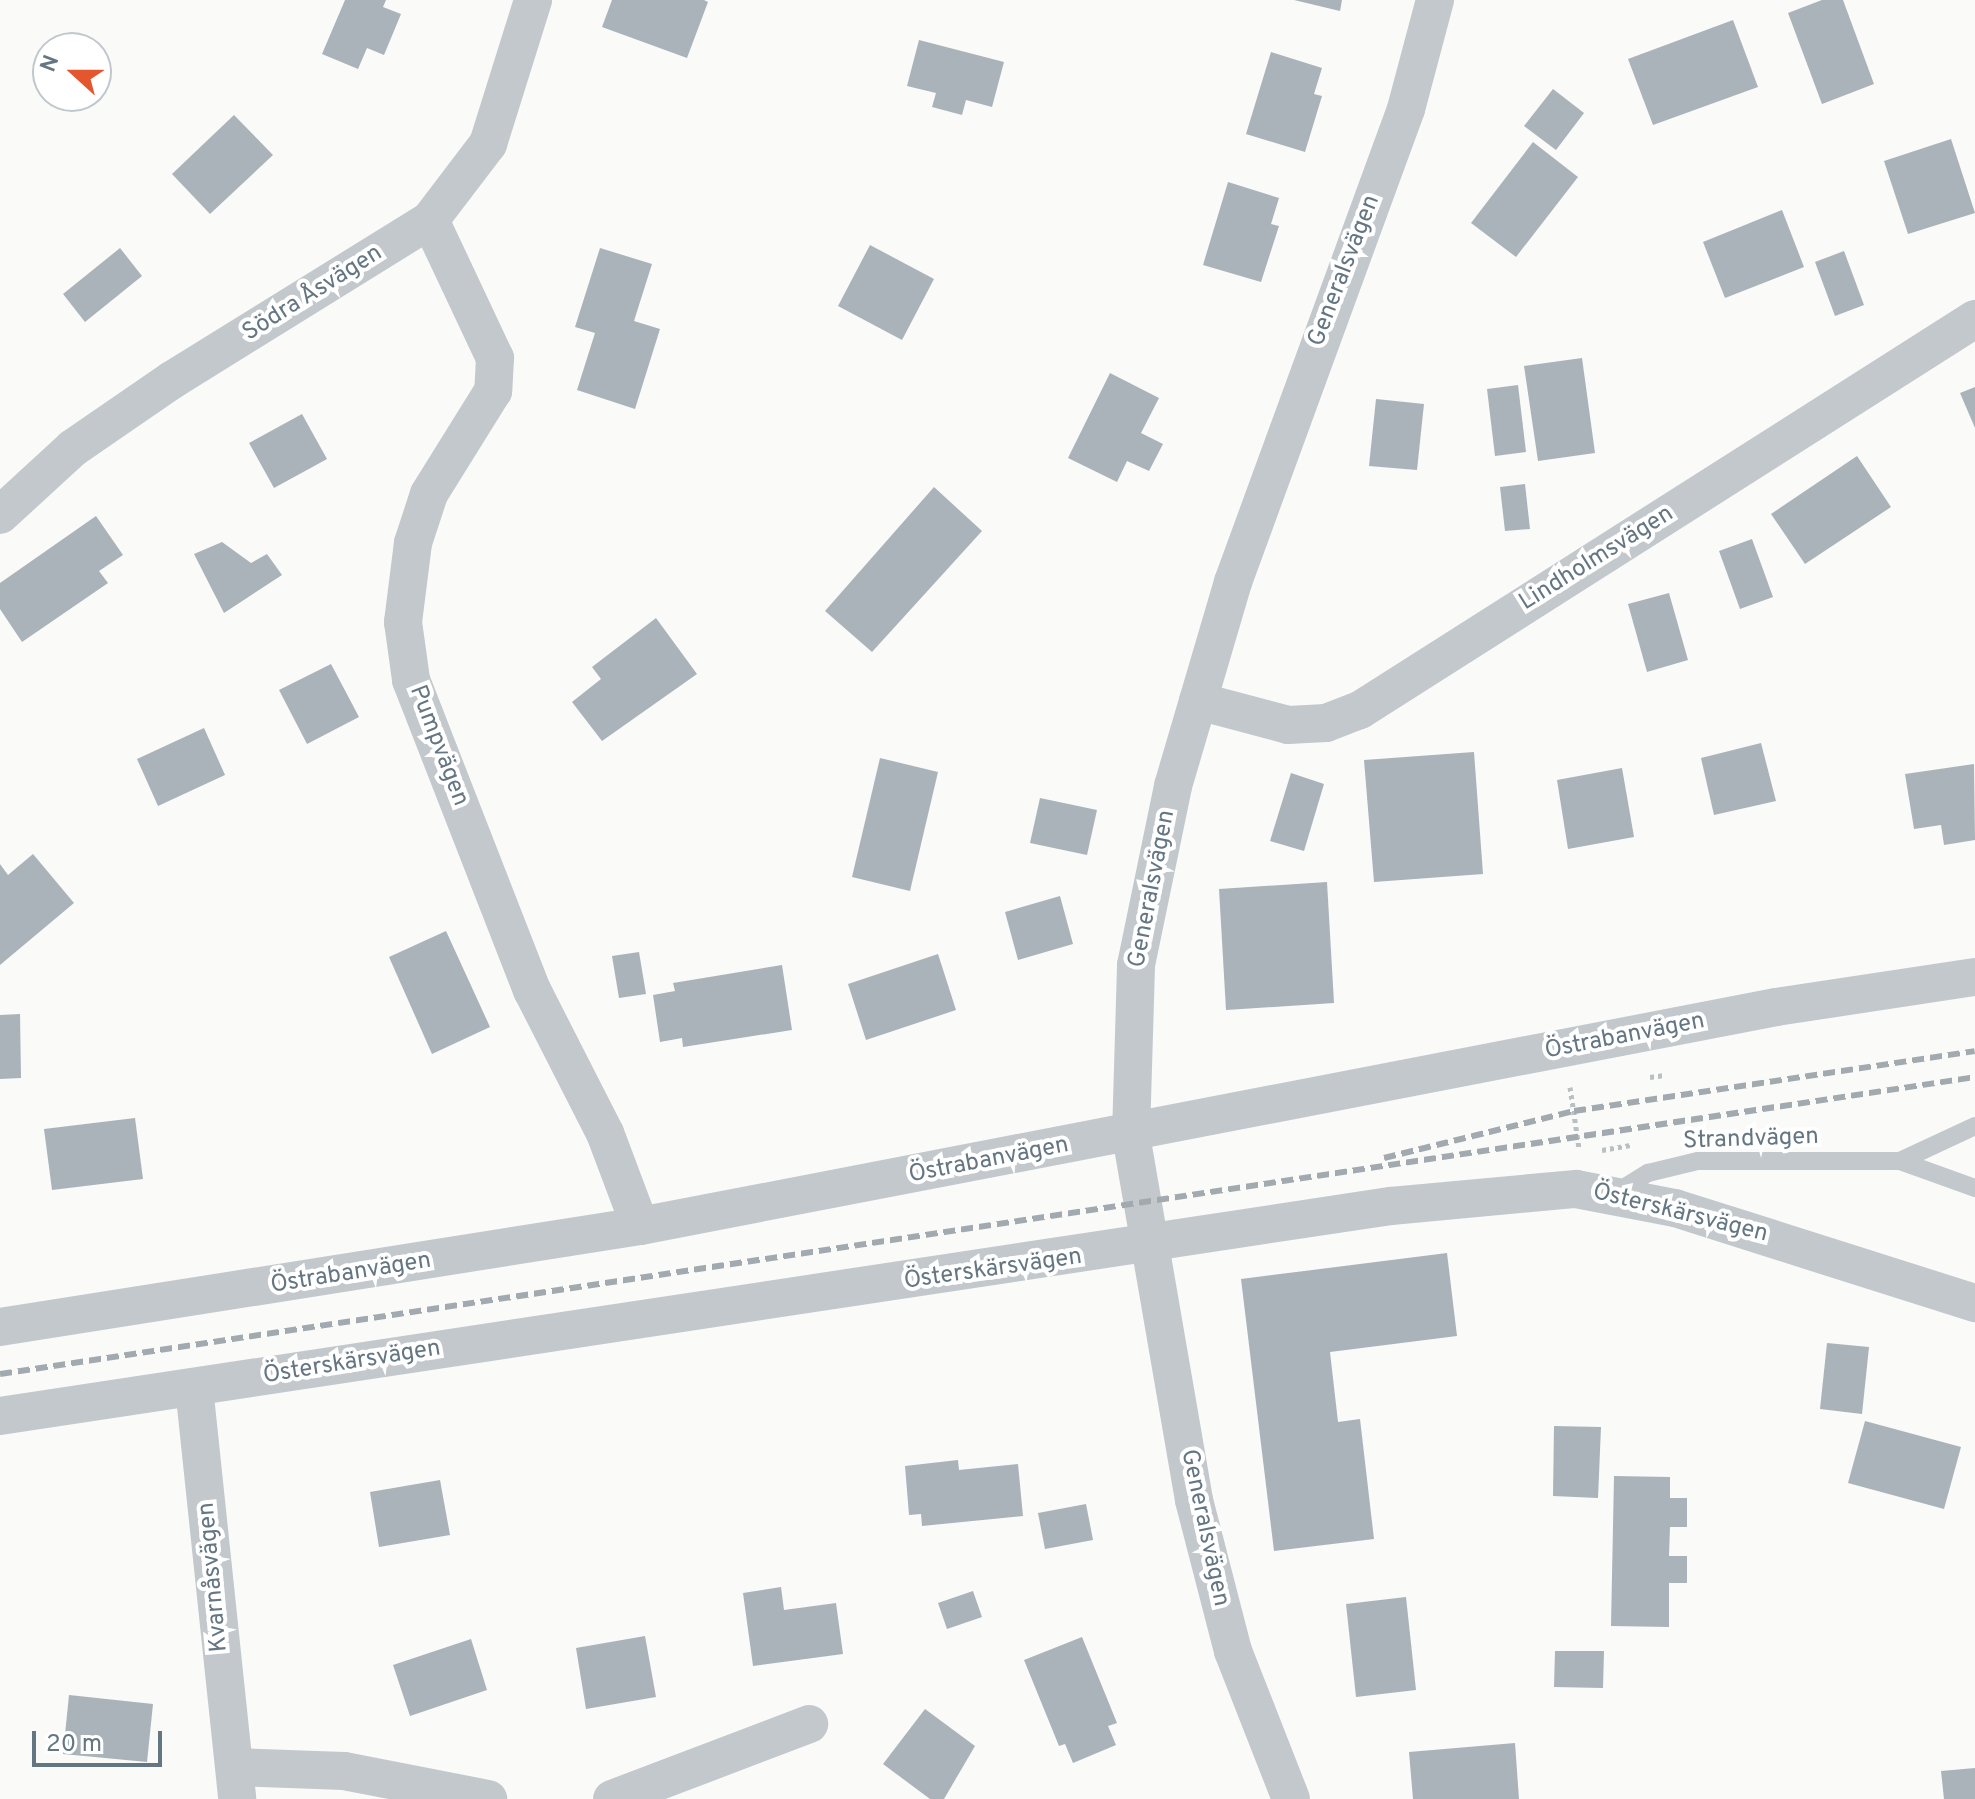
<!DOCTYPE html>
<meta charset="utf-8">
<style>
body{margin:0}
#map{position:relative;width:1975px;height:1799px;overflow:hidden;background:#fafaf8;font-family:Overpass,sans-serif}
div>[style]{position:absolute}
.building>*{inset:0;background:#aab3b9}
.path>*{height:5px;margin-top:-2.5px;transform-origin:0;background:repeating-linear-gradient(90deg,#bbbfc2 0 4px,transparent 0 8px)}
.lane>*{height:18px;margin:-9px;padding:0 9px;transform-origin:9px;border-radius:9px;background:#c3c8cc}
.street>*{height:38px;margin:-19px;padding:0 19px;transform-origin:19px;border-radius:19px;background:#c3c8cc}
.rail>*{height:6px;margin-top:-3px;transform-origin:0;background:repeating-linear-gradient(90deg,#a2aab0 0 12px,transparent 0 18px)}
span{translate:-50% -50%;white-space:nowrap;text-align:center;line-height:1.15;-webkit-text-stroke:8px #fff;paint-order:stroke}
.street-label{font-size:24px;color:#657683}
.north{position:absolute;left:32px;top:32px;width:80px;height:80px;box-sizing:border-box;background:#fff;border:2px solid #c1c8cd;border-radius:50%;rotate:291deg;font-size:22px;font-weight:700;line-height:32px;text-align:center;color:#657683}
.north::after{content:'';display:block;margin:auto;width:28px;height:36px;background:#e4572e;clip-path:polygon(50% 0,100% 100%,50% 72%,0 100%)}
.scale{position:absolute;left:32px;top:1731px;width:130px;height:36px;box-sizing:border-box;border:4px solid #657683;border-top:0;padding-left:10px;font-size:24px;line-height:28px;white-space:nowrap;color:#657683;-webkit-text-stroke:6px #fff;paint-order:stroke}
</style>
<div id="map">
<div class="building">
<div style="clip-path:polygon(345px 0,386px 0,383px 7px,401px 14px,384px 55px,367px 48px,358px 69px,322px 54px)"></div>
<div style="clip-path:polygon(612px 0,704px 0,708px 2px,687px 58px,602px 27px)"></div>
<div style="clip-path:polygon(1294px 0,1342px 0,1340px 11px)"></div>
<div style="clip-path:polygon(1822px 0,1843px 0,1874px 84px,1822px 104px,1788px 13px)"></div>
<div style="clip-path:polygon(1733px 20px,1758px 87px,1653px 125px,1628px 59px)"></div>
<div style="clip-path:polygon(919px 40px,1004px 62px,992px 107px,966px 100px,962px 115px,932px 107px,936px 93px,907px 86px)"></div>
<div style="clip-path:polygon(1271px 52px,1322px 68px,1314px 94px,1322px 96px,1305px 152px,1246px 134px)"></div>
<div style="clip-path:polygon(1553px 89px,1584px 113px,1556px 150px,1524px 126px)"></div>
<div style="clip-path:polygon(234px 115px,273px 155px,210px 214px,172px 174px)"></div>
<div style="clip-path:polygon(1951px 139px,1975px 213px,1908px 234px,1884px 161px)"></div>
<div style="clip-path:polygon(1533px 142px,1578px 177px,1516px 257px,1471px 223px)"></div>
<div style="clip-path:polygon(1228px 182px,1279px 198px,1271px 224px,1279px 226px,1261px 282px,1203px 265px)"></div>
<div style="clip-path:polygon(1782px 210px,1804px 267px,1725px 298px,1703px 242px)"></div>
<div style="clip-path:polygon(870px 245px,934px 279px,902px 340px,838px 306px)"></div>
<div style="clip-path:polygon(120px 248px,142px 276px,85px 322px,63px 294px)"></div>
<div style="clip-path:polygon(600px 248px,652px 264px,634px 321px,660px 329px,635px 409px,577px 390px,595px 333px,575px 327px)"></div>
<div style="clip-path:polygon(1844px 251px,1864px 305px,1835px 316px,1815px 262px)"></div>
<div style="clip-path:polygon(1582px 358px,1595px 453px,1538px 461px,1524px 366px)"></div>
<div style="clip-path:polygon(1110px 373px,1159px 398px,1141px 433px,1163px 444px,1149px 471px,1127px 461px,1117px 482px,1068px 458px)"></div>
<div style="clip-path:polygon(1518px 385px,1526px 452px,1495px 456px,1487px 389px)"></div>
<div style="clip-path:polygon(1975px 387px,1975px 428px,1960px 393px)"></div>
<div style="clip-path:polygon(1376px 399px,1424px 404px,1417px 470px,1369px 466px)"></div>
<div style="clip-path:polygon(302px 414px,327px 459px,274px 488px,249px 443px)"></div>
<div style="clip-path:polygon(1857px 456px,1891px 507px,1805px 564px,1771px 514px)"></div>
<div style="clip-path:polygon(1525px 484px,1530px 529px,1505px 531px,1500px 487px)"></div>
<div style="clip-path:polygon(934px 487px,982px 531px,872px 652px,825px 611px)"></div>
<div style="clip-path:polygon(96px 516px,123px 555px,99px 571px,108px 583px,22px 642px,0 609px,0 583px)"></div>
<div style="clip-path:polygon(1752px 539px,1773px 597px,1740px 609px,1719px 551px)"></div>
<div style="clip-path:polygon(222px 542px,251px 563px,267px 554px,282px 575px,224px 613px,194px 554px)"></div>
<div style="clip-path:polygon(1669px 593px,1688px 660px,1647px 672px,1628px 604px)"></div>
<div style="clip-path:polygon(656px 618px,697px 674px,602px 741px,572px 702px,601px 679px,592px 667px)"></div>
<div style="clip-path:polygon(331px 664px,359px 717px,307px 744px,279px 690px)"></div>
<div style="clip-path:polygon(204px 728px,225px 775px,158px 806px,137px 759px)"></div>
<div style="clip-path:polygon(1761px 743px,1776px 801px,1714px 815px,1701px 758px)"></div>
<div style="clip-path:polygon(1474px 752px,1483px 874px,1374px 882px,1364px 760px)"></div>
<div style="clip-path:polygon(880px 758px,938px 772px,910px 891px,852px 877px)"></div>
<div style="clip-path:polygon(1974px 764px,1975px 840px,1944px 845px,1941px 825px,1914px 829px,1905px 774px)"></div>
<div style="clip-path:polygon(1622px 768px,1634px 837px,1568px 849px,1557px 780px)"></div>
<div style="clip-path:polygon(1291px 773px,1324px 784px,1304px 851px,1270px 841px)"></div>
<div style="clip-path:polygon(1040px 798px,1097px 810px,1087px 855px,1030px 843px)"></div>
<div style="clip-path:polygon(33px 854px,74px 903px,0 965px,0 864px,8px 875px)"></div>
<div style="clip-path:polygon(1327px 882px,1334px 1003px,1226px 1010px,1219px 889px)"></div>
<div style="clip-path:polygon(1060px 896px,1073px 944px,1018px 960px,1005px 912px)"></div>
<div style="clip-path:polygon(446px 931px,490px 1027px,432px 1054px,389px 957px)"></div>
<div style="clip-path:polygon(639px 952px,646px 994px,619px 998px,612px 956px)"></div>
<div style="clip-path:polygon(938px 954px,956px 1010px,866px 1040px,848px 984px)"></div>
<div style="clip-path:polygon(782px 965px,792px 1030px,683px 1047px,682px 1038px,660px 1042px,653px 995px,675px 991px,673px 983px)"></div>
<div style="clip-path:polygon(20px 1014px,21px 1078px,0 1079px,0 1015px)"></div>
<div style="clip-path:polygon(135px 1118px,143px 1179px,52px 1190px,44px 1129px)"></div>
<div style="clip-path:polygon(1447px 1253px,1457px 1336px,1330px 1352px,1338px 1422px,1360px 1419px,1374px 1539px,1274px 1551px,1241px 1279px)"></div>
<div style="clip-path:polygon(1827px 1343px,1869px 1347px,1862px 1414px,1820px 1409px)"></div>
<div style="clip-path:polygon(1865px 1421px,1961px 1447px,1944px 1509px,1848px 1483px)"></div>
<div style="clip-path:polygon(1554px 1426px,1601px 1427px,1598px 1498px,1553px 1496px)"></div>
<div style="clip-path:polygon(958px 1460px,959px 1470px,1018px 1464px,1023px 1516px,922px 1526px,921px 1514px,909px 1515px,905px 1466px)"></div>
<div style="clip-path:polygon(1614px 1476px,1670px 1477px,1670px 1498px,1687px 1498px,1687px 1527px,1670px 1527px,1669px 1556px,1687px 1556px,1687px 1583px,1669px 1583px,1669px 1627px,1611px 1626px)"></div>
<div style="clip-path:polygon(440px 1480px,450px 1535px,379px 1547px,370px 1492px)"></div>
<div style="clip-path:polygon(1086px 1504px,1093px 1540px,1045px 1549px,1038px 1513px)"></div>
<div style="clip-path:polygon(781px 1587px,784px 1610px,836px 1603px,843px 1654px,753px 1666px,743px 1593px)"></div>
<div style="clip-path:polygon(973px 1591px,982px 1617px,947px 1629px,938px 1603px)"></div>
<div style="clip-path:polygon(1406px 1597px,1416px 1690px,1356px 1697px,1346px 1604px)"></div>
<div style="clip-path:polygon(645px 1636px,656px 1697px,586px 1709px,576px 1648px)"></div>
<div style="clip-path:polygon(1082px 1637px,1117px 1723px,1108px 1726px,1116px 1745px,1073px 1763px,1065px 1744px,1059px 1746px,1024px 1660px)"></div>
<div style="clip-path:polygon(471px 1639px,487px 1690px,410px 1716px,393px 1665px)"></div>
<div style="clip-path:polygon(1555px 1651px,1604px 1651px,1603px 1688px,1554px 1687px)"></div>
<div style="clip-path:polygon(69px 1695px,153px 1704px,147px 1762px,63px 1754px)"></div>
<div style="clip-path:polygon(925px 1709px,975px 1746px,944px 1799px,930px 1799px,883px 1764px)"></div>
<div style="clip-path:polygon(1515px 1743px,1519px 1799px,1413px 1799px,1409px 1752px)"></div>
<div style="clip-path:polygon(1975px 1768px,1975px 1799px,1944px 1799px,1941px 1771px)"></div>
</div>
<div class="path">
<div style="left:1650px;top:1077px;width:15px;rotate:-8deg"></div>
<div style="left:1570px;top:1087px;width:62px;rotate:81.6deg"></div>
<div style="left:1602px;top:1150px;width:29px;rotate:-10deg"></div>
</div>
<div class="lane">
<div style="left:1900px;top:1161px;width:83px;rotate:-25deg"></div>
<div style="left:1614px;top:1194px;width:40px;rotate:-32deg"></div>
<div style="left:1648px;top:1173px;width:51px;rotate:-13.5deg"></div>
<div style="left:1698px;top:1161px;width:202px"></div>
<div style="left:1900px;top:1161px;width:80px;rotate:19.8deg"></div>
</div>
<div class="street">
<div style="left:430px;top:220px;width:153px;rotate:64.8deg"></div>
<div style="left:495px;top:358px;width:33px;rotate:93deg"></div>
<div style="left:493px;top:391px;width:121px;rotate:121.9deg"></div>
<div style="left:429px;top:494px;width:52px;rotate:108.1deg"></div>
<div style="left:413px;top:543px;width:80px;rotate:97.2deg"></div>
<div style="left:403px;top:622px;width:59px;rotate:82.1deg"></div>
<div style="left:411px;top:680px;width:333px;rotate:68.7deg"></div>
<div style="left:532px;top:990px;width:161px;rotate:63deg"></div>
<div style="left:605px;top:1133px;width:99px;rotate:69.4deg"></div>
<div style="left:0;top:515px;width:99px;rotate:-42.5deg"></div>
<div style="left:73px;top:448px;width:120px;rotate:-34.5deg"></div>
<div style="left:172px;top:380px;width:304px;rotate:-31.8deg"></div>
<div style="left:430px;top:220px;width:96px;rotate:-52.7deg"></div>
<div style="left:488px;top:144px;width:151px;rotate:-72.6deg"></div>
<div style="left:1198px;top:701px;width:93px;rotate:14.9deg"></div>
<div style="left:1288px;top:725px;width:38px;rotate:-3deg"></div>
<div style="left:1326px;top:723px;width:36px;rotate:-21deg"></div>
<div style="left:1360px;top:710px;width:729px;rotate:-32.45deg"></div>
<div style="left:0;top:1327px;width:648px;rotate:-8.97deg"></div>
<div style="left:640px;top:1226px;width:1157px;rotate:-10.91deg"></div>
<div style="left:1776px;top:1007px;width:201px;rotate:-8.6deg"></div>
<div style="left:194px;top:1387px;width:414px;rotate:84deg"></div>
<div style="left:0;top:1416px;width:1407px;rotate:-8.59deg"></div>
<div style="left:1391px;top:1206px;width:186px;rotate:-5.3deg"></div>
<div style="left:1576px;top:1189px;width:101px;rotate:10.9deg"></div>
<div style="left:1675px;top:1208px;width:315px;rotate:17.6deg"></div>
<div style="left:236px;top:1767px;width:108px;rotate:2.1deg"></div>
<div style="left:344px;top:1771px;width:147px;rotate:11deg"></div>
<div style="left:612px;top:1799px;width:211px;rotate:-20.8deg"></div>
<div style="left:1291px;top:1799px;width:159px;rotate:-111.4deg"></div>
<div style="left:1233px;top:1651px;width:156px;rotate:-104.5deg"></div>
<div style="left:1194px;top:1500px;width:370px;rotate:-99.8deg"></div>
<div style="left:1131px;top:1135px;width:170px;rotate:-88.3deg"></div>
<div style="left:1136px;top:965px;width:183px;rotate:-78.3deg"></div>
<div style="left:1173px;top:786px;width:213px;rotate:-73.6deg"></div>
<div style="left:1233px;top:582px;width:504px;rotate:-69.91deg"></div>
<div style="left:1406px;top:109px;width:113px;rotate:-75.1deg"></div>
</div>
<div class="rail">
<div style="left:1384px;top:1158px;width:196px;rotate:-13.9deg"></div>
<div style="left:1574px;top:1111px;width:405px;rotate:-8.5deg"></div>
<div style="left:0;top:1374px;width:1997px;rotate:-8.55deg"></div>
</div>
<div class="street-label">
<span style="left:1345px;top:271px;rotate:-69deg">Generalsvägen</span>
<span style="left:313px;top:294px;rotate:-32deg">Södra Åsvägen</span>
<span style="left:1597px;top:559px;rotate:-32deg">Lindholmsvägen</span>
<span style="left:438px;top:746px;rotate:69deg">Pumpvägen</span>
<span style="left:1153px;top:889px;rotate:-79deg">Generalsvägen</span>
<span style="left:1625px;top:1037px;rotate:-11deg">Östrabanvägen</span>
<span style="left:1751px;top:1140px;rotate:-2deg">Strandvägen</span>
<span style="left:989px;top:1161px;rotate:-11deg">Östrabanvägen</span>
<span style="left:1680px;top:1214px;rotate:14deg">Österskärsvägen</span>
<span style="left:993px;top:1270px;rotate:-8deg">Österskärsvägen</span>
<span style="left:351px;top:1274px;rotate:-9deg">Östrabanvägen</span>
<span style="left:352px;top:1363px;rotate:-9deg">Österskärsvägen</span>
<span style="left:1204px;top:1528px;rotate:78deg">Generalsvägen</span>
<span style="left:214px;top:1577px;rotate:-95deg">Kvarnåsvägen</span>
</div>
<div class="north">N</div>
<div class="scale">20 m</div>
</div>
